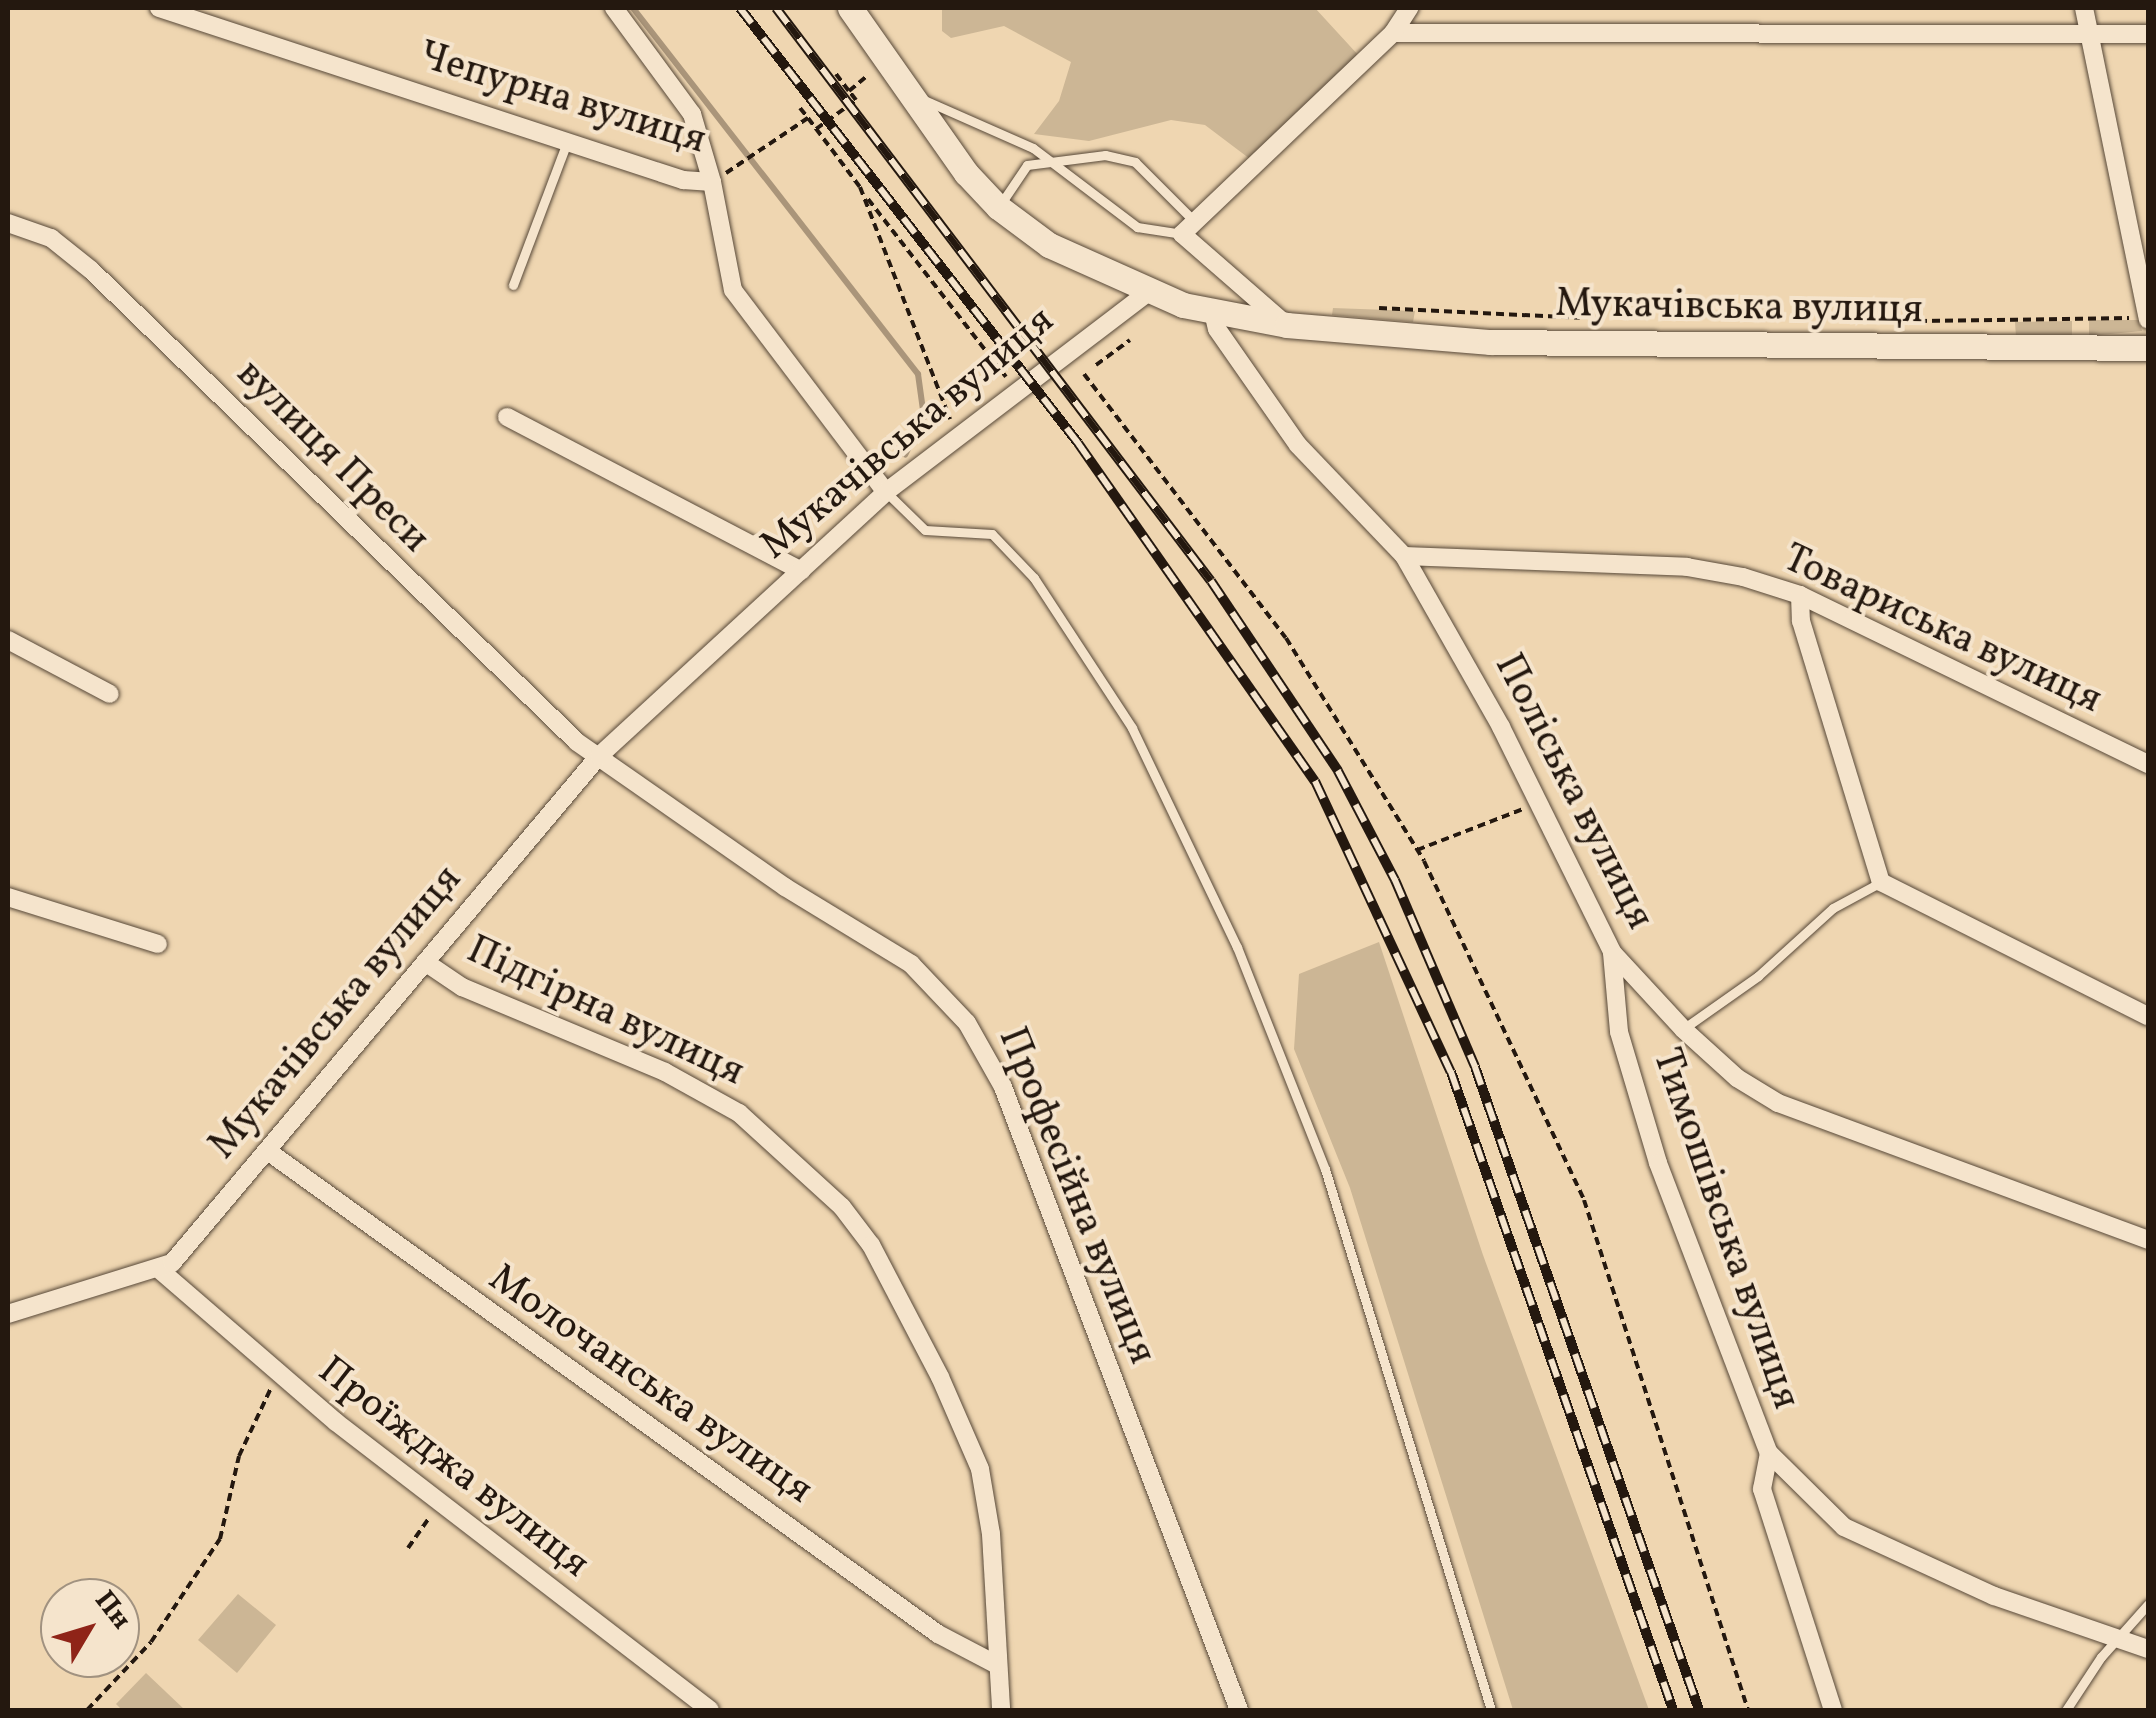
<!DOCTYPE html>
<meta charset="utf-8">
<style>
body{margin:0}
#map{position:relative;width:2156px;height:1718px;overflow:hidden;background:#efd6b1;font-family:Vollkorn,serif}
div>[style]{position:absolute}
.green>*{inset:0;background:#ccb695}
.stream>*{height:6px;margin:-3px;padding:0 3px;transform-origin:3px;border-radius:3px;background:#aa957a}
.path>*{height:4px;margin-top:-2px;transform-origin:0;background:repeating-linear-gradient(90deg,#24180f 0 8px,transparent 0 13px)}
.roads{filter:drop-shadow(0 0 2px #574838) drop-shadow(0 0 2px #574838)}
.lane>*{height:9px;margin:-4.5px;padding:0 4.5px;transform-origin:4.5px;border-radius:4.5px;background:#f5e4cc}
.street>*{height:18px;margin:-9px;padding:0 9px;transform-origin:9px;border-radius:9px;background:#f5e4cc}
.secondary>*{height:25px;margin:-12.5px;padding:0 12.5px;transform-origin:12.5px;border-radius:12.5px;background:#f5e4cc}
.rail>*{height:10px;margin-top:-5px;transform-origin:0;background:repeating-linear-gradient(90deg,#f5e4cc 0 19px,#24180f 0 38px);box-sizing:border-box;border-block:2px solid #24180f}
span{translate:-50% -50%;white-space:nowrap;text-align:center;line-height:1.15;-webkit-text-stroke:8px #f5e4cc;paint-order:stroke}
.street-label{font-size:40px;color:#24180f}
.frame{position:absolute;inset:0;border:10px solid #24180f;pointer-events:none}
.north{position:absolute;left:40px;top:1578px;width:100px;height:100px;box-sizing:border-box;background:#f5e4cc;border:2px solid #a19280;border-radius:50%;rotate:52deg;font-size:28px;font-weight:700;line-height:40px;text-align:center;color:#24180f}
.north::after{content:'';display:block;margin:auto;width:35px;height:45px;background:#8f2418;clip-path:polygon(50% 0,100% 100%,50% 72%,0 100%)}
</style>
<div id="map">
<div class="green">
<div style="clip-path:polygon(942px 8px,1315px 8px,1360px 57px,1254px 162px,1205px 125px,1171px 120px,1089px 141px,1034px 134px,1059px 101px,1071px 62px,1004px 26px,951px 38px,942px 31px)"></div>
<div style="clip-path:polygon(1333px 308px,1415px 311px,1413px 322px,1332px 315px)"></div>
<div style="clip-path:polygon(2089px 320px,2139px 320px,2142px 331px,2089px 336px)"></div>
<div style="clip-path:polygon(2072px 321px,2072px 336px,2016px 337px,2015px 322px)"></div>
<div style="clip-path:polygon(1379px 942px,1483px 1255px,1649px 1710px,1513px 1710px,1350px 1188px,1294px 1049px,1299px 974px)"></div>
<div style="clip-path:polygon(238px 1594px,276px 1625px,237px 1673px,198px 1640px)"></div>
<div style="clip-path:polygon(146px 1673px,185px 1710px,122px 1710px,116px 1704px)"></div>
</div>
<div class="stream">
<div style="left:633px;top:8px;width:464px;rotate:52.1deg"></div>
<div style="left:918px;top:374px;width:43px;rotate:82.1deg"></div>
<div style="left:924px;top:417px;width:42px;rotate:116.6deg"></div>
</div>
<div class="path">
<div style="left:836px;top:74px;width:21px;rotate:53deg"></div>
<div style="left:800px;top:108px;width:13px;rotate:51deg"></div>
<div style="left:816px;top:129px;width:49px;rotate:-35.9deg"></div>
<div style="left:856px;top:100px;width:11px;rotate:-128deg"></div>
<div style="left:849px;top:91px;width:25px;rotate:-40deg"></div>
<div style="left:726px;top:173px;width:99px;rotate:-33.9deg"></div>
<div style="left:808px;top:118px;width:86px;rotate:53deg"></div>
<div style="left:860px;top:187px;width:249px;rotate:68.8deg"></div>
<div style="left:868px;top:199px;width:225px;rotate:52.2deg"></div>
<div style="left:1379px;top:308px;width:201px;rotate:2.8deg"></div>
<div style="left:1919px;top:321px;width:210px;rotate:-0.8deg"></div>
<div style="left:1096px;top:365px;width:42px;rotate:-36.3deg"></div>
<div style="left:1084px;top:374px;width:332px;rotate:52.6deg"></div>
<div style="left:1286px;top:638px;width:262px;rotate:58.2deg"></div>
<div style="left:1424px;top:861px;width:375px;rotate:64.7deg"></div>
<div style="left:1584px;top:1200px;width:536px;rotate:72.17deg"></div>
<div style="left:1417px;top:850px;width:114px;rotate:-21.1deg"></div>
<div style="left:408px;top:1548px;width:35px;rotate:-55deg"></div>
<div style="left:87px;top:1710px;width:93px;rotate:-46.7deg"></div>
<div style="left:151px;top:1642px;width:124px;rotate:-56.2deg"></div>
<div style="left:220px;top:1539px;width:85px;rotate:-77.1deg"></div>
<div style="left:239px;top:1456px;width:75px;rotate:-64.8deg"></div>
</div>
<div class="roads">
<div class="lane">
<div style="left:922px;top:99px;width:121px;rotate:23.8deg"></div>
<div style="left:1033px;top:148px;width:131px;rotate:37.2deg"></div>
<div style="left:1137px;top:227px;width:46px;rotate:8.8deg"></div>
<div style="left:1000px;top:205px;width:48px;rotate:-56deg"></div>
<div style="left:1027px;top:165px;width:79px;rotate:-7.3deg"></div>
<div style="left:1105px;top:155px;width:31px;rotate:13deg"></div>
<div style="left:1135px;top:162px;width:82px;rotate:45deg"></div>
<div style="left:513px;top:285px;width:153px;rotate:-69.3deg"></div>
<div style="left:886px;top:492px;width:54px;rotate:44.3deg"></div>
<div style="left:925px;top:530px;width:67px;rotate:3.4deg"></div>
<div style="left:992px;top:534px;width:61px;rotate:46.3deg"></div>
<div style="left:1034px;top:578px;width:179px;rotate:56.8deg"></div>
<div style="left:1132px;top:728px;width:243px;rotate:64.4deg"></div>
<div style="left:1237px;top:947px;width:239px;rotate:68.4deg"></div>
<div style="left:1325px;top:1169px;width:566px;rotate:72.94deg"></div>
<div style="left:1683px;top:1029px;width:92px;rotate:-35.2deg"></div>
<div style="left:1758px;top:976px;width:101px;rotate:-42.2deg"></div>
<div style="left:1833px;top:908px;width:55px;rotate:-28.4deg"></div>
<div style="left:2066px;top:1710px;width:64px;rotate:-56.6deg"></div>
<div style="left:2101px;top:1657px;width:71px;rotate:-48.4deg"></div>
</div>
<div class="street">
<div style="left:159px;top:8px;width:552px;rotate:18.17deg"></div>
<div style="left:683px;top:180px;width:29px;rotate:4deg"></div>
<div style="left:712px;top:182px;width:110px;rotate:79deg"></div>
<div style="left:733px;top:290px;width:253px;rotate:52.9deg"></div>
<div style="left:614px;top:8px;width:132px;rotate:53.7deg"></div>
<div style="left:692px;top:114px;width:71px;rotate:73.6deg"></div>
<div style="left:2084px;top:8px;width:318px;rotate:78.4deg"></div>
<div style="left:1393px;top:33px;width:755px;rotate:0.08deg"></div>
<div style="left:8px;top:223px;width:46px;rotate:19.2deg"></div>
<div style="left:51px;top:238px;width:51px;rotate:38.7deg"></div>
<div style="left:91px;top:270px;width:677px;rotate:44.16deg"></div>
<div style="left:577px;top:742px;width:254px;rotate:34.9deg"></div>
<div style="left:785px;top:887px;width:148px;rotate:31.4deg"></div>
<div style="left:911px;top:964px;width:81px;rotate:46.5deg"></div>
<div style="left:967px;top:1023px;width:73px;rotate:60.6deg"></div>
<div style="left:1003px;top:1087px;width:666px;rotate:69.25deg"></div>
<div style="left:1213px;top:312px;width:17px;rotate:77deg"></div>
<div style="left:1217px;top:329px;width:141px;rotate:55.1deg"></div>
<div style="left:1298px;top:445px;width:153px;rotate:46.3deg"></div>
<div style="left:1404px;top:556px;width:197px;rotate:60.4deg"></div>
<div style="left:1501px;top:727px;width:251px;rotate:63.7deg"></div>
<div style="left:1612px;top:952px;width:105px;rotate:47.3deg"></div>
<div style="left:1683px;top:1029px;width:73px;rotate:42.2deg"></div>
<div style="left:1737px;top:1078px;width:48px;rotate:31.4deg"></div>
<div style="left:1778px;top:1103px;width:395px;rotate:20.3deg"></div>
<div style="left:1283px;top:322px;width:134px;rotate:-138.9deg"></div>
<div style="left:1182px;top:234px;width:291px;rotate:-43.6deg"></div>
<div style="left:1393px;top:33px;width:30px;rotate:-57deg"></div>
<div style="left:507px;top:417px;width:332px;rotate:27.6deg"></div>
<div style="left:1404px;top:556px;width:283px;rotate:2.2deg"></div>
<div style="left:1687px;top:567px;width:57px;rotate:10.1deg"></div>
<div style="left:1743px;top:577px;width:60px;rotate:17.5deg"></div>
<div style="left:1800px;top:595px;width:387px;rotate:25.9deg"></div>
<div style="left:1800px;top:595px;width:26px;rotate:88deg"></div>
<div style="left:1801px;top:621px;width:273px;rotate:73deg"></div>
<div style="left:1881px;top:882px;width:299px;rotate:26.7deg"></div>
<div style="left:8px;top:640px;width:115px;rotate:27.9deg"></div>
<div style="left:8px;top:897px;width:157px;rotate:17.4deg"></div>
<div style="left:1612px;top:953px;width:79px;rotate:84.9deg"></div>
<div style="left:1619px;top:1032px;width:137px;rotate:73.4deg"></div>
<div style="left:1658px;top:1163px;width:311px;rotate:69.1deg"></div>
<div style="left:1769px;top:1453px;width:105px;rotate:44.6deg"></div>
<div style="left:1844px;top:1527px;width:165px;rotate:24.7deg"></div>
<div style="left:1994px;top:1596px;width:163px;rotate:19deg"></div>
<div style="left:425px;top:962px;width:45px;rotate:34deg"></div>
<div style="left:462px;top:987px;width:220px;rotate:22.7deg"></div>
<div style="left:665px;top:1072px;width:85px;rotate:29deg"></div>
<div style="left:739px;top:1113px;width:139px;rotate:42.4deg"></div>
<div style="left:842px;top:1207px;width:48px;rotate:52.7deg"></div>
<div style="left:871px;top:1245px;width:149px;rotate:62.4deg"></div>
<div style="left:940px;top:1377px;width:100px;rotate:66.5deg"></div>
<div style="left:980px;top:1469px;width:66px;rotate:80.4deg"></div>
<div style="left:991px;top:1534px;width:176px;rotate:86.7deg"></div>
<div style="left:269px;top:1152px;width:825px;rotate:35.77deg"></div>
<div style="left:938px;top:1634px;width:67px;rotate:27.7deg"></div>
<div style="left:161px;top:1271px;width:231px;rotate:40.8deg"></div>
<div style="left:336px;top:1422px;width:472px;rotate:37.6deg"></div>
<div style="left:8px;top:1314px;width:172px;rotate:-17.3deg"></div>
<div style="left:172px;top:1263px;width:663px;rotate:-49.9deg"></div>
<div style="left:599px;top:756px;width:390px;rotate:-42.6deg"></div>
<div style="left:886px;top:492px;width:328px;rotate:-37.3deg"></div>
<div style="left:1769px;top:1453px;width:37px;rotate:101deg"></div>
<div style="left:1762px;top:1489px;width:232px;rotate:72.2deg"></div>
</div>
<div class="secondary">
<div style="left:850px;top:8px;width:202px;rotate:54.9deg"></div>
<div style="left:966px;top:173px;width:47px;rotate:46.7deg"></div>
<div style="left:998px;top:207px;width:64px;rotate:36.7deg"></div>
<div style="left:1049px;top:245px;width:147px;rotate:24.1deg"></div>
<div style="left:1183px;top:305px;width:106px;rotate:10.9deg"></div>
<div style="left:1287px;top:325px;width:204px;rotate:4.8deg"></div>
<div style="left:1490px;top:342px;width:658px;rotate:0.52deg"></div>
</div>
</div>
<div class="rail">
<div style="left:740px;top:8px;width:551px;rotate:52.15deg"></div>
<div style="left:1078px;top:443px;width:413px;rotate:55deg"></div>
<div style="left:1315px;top:781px;width:321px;rotate:65deg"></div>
<div style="left:1451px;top:1072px;width:676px;rotate:70.81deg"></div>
<div style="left:776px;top:8px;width:719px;rotate:52.8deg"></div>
<div style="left:1211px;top:581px;width:229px;rotate:56.2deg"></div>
<div style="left:1338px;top:771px;width:123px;rotate:62.4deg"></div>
<div style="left:1395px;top:880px;width:203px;rotate:66.8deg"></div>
<div style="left:1475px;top:1067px;width:681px;rotate:70.79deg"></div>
</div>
<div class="street-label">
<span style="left:562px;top:99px;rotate:17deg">Чепурна вулиця</span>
<span style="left:1739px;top:308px;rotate:1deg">Мукачівська вулиця</span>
<span style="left:908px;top:434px;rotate:-40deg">Мукачівська вулиця</span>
<span style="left:332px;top:457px;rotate:45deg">вулиця Преси</span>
<span style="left:1942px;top:630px;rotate:25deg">Товариська вулиця</span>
<span style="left:1573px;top:792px;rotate:63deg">Поліська вулиця</span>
<span style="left:605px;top:1012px;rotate:25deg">Підгірна вулиця</span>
<span style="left:336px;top:1013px;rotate:-50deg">Мукачівська вулиця</span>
<span style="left:1076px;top:1196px;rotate:68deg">Професійна вулиця</span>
<span style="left:1725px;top:1229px;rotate:71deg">Тимошівська вулиця</span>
<span style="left:650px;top:1385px;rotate:35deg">Молочанська вулиця</span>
<span style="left:453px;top:1468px;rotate:38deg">Проїжджа вулиця</span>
</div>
<div class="frame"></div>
<div class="north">Пн</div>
</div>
